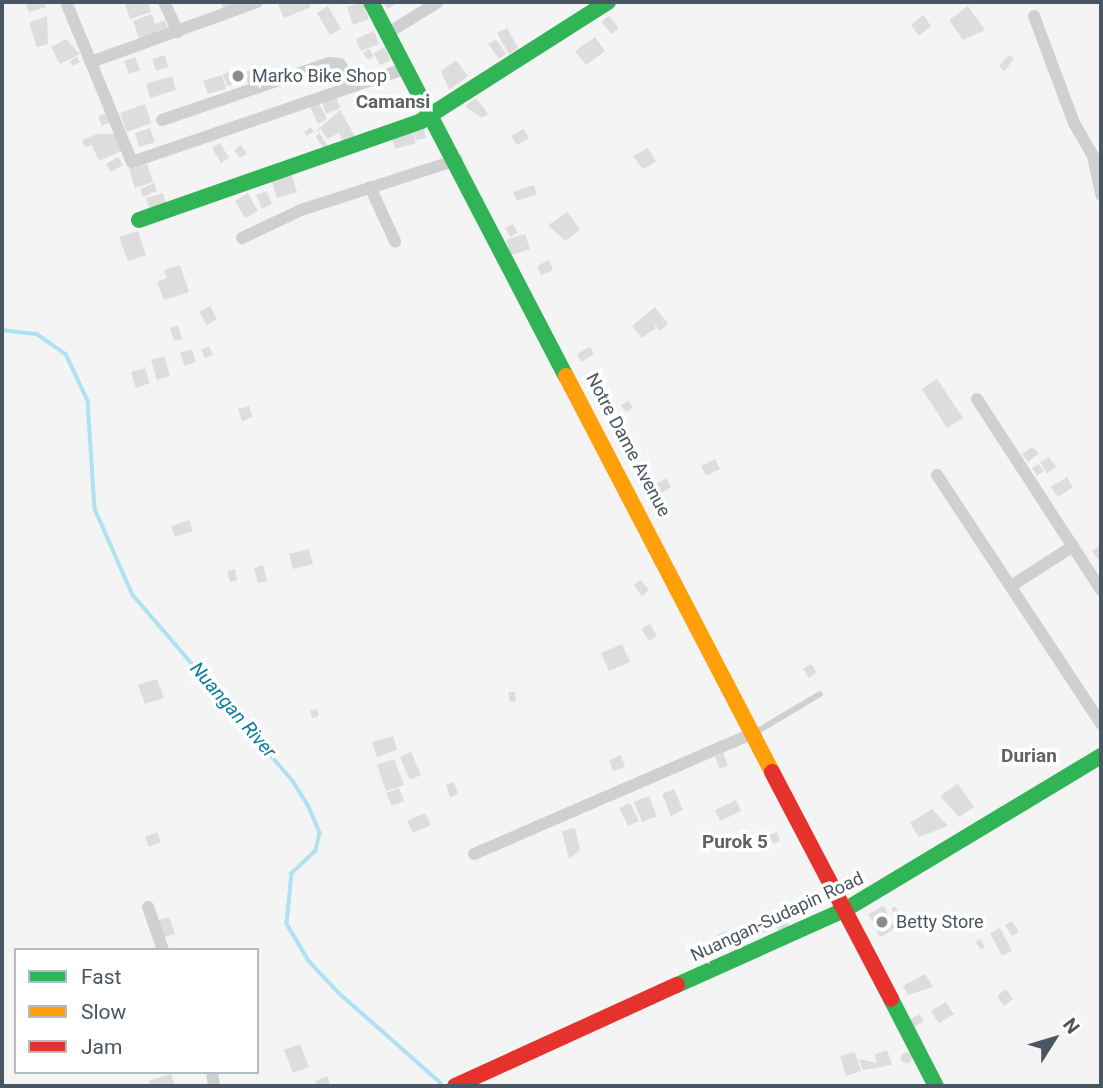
<!DOCTYPE html>
<style>
body{margin:0}
#map{position:relative;width:1103px;height:1088px;overflow:hidden;background:#f4f4f4;font-family:Roboto,sans-serif}
div>[style]{position:absolute}
.stream>*{height:3.5px;margin:-1.75px;padding:0 1.75px;transform-origin:1.75px;border-radius:1.75px;background:#aee2f0}
.building>*{inset:0;background:#ddddde}
.round{border-radius:50%}
.lane>*{height:6px;margin:-3px;padding:0 3px;transform-origin:3px;border-radius:3px;background:#ced0d2}
.street>*{height:12px;margin:-6px;padding:0 6px;transform-origin:6px;border-radius:6px;background:#ced0d2}
.fast>*{height:16px;margin:-8px;padding:0 8px;transform-origin:8px;border-radius:8px;background:#30b455}
.slow>*{height:16px;margin:-8px;padding:0 8px;transform-origin:8px;border-radius:8px;background:#ff9f0a}
.jam>*{height:16px;margin:-8px;padding:0 8px;transform-origin:8px;border-radius:8px;background:#e5322d}
.dots>*{width:19px;height:19px;translate:-50% -50%;box-sizing:border-box;border:4px solid #fff;border-radius:50%}
span{translate:-50% -50%;white-space:nowrap;text-align:center;line-height:1.15;-webkit-text-stroke:7px #fff;paint-order:stroke}
.poi-label{font-size:18px;color:#4a5661}
.left{translate:0 -50%;text-align:left}
.street-label{font-size:18px;color:#4a5661}
.neighbourhood-label{font-size:19px;color:#5f6368;font-weight:700}
.water-label{font-size:19px;color:#0c7c9b;font-style:italic}
.frame{position:absolute;inset:0;border:4px solid #4a5661;pointer-events:none}
.legend{position:absolute;left:14px;top:948px;width:245px;height:126px;box-sizing:border-box;background:#fff;border:2px solid #b7bbc0;margin:0;padding:9px 12px;list-style:none;font-size:21px;color:#4a5661}
.legend li{display:flex;align-items:center;gap:14px;height:35px}
.legend b{width:35px;border:2px solid #b7bbc0}
.north{position:absolute;left:1019px;top:1004px;width:70px;height:70px;-webkit-text-stroke:5px #fff;paint-order:stroke;rotate:53deg;font-size:19px;font-weight:700;line-height:28px;text-align:center;color:#4a5661}
.north::after{content:'';display:block;margin:auto;width:24px;height:32px;background:#4a5661;clip-path:polygon(50% 0,100% 100%,50% 72%,0 100%)}
</style>
<div id="map">
<div class="stream">
<div style="left:2px;top:330px;width:35px;rotate:7deg"></div>
<div style="left:37px;top:334px;width:35px;rotate:35deg"></div>
<div style="left:66px;top:354px;width:52px;rotate:64.9deg"></div>
<div style="left:88px;top:401px;width:108px;rotate:86.3deg"></div>
<div style="left:95px;top:509px;width:94px;rotate:66.2deg"></div>
<div style="left:133px;top:595px;width:245px;rotate:49.3deg"></div>
<div style="left:293px;top:781px;width:31px;rotate:58deg"></div>
<div style="left:309px;top:807px;width:28px;rotate:67deg"></div>
<div style="left:320px;top:833px;width:18px;rotate:103deg"></div>
<div style="left:316px;top:851px;width:33px;rotate:137deg"></div>
<div style="left:292px;top:873px;width:51px;rotate:95.6deg"></div>
<div style="left:287px;top:924px;width:43px;rotate:59.3deg"></div>
<div style="left:309px;top:961px;width:44px;rotate:46.8deg"></div>
<div style="left:339px;top:993px;width:136px;rotate:41.4deg"></div>
</div>
<div class="building">
<div style="clip-path:polygon(25px 2px,44px 2px,46px 7px,29px 12px)"></div>
<div style="clip-path:polygon(148px 2px,151px 12px,130px 19px,125px 4px)"></div>
<div style="clip-path:polygon(220px 2px,239px 2px,224px 9px)"></div>
<div style="clip-path:polygon(277px 2px,309px 2px,311px 7px,284px 18px)"></div>
<div style="clip-path:polygon(362px 2px,369px 19px,353px 25px,347px 7px)"></div>
<div style="clip-path:polygon(382px 2px,398px 2px,388px 9px)"></div>
<div style="clip-path:polygon(328px 6px,341px 29px,330px 35px,317px 13px)"></div>
<div style="clip-path:polygon(968px 6px,985px 30px,963px 40px,949px 20px)"></div>
<div style="clip-path:polygon(152px 14px,155px 24px,165px 20px,169px 31px,140px 41px,133px 21px)"></div>
<div style="clip-path:polygon(923px 15px,931px 26px,919px 36px,911px 25px)"></div>
<div style="clip-path:polygon(47px 16px,48px 44px,37px 47px,29px 23px)"></div>
<div style="clip-path:polygon(609px 16px,619px 28px,612px 34px,601px 22px)"></div>
<div style="clip-path:polygon(507px 28px,518px 48px,509px 54px,497px 33px)"></div>
<div style="clip-path:polygon(374px 31px,379px 44px,361px 51px,356px 39px)"></div>
<div style="clip-path:polygon(595px 37px,605px 51px,586px 65px,575px 51px)"></div>
<div style="clip-path:polygon(66px 39px,80px 54px,60px 64px,51px 47px)"></div>
<div style="clip-path:polygon(496px 39px,506px 54px,499px 59px,488px 44px)"></div>
<div style="clip-path:polygon(385px 47px,391px 60px,380px 65px,374px 53px)"></div>
<div style="clip-path:polygon(369px 49px,374px 56px,368px 60px,363px 53px)"></div>
<div style="clip-path:polygon(165px 55px,168px 67px,156px 71px,152px 59px)"></div>
<div style="clip-path:polygon(1009px 55px,1014px 59px,1004px 71px,999px 66px)"></div>
<div style="clip-path:polygon(77px 57px,80px 62px,72px 66px,70px 61px)"></div>
<div style="clip-path:polygon(135px 57px,140px 70px,129px 74px,124px 61px)"></div>
<div style="clip-path:polygon(456px 60px,468px 76px,449px 90px,441px 71px)"></div>
<div style="clip-path:polygon(242px 68px,245px 80px,227px 86px,223px 74px)"></div>
<div style="clip-path:polygon(258px 68px,261px 80px,248px 84px,245px 72px)"></div>
<div style="clip-path:polygon(222px 75px,226px 89px,208px 94px,203px 81px)"></div>
<div style="clip-path:polygon(172px 76px,176px 90px,150px 98px,146px 84px)"></div>
<div style="clip-path:polygon(335px 94px,340px 108px,326px 114px,321px 99px)"></div>
<div style="clip-path:polygon(476px 98px,488px 114px,482px 118px,465px 106px)"></div>
<div style="clip-path:polygon(319px 103px,327px 119px,318px 124px,310px 107px)"></div>
<div style="clip-path:polygon(145px 104px,151px 123px,127px 132px,120px 113px)"></div>
<div style="clip-path:polygon(340px 110px,355px 136px,343px 142px,339px 133px,327px 139px,321px 129px,315px 132px)"></div>
<div style="clip-path:polygon(107px 112px,112px 121px,102px 126px,98px 117px)"></div>
<div style="clip-path:polygon(311px 127px,314px 132px,306px 136px,304px 132px)"></div>
<div style="clip-path:polygon(150px 128px,155px 142px,139px 147px,135px 133px)"></div>
<div style="clip-path:polygon(412px 129px,416px 143px,395px 149px,391px 135px)"></div>
<div style="clip-path:polygon(424px 129px,426px 138px,416px 140px,414px 131px)"></div>
<div style="clip-path:polygon(523px 129px,529px 138px,517px 145px,511px 136px)"></div>
<div style="clip-path:polygon(319px 132px,328px 146px,324px 149px,316px 137px)"></div>
<div style="clip-path:polygon(97px 134px,115px 134px,122px 151px,99px 161px,92px 145px,85px 147px,82px 140px)"></div>
<div style="clip-path:polygon(220px 143px,229px 158px,221px 163px,212px 148px)"></div>
<div style="clip-path:polygon(241px 145px,247px 154px,240px 158px,234px 150px)"></div>
<div style="clip-path:polygon(648px 148px,656px 162px,643px 169px,633px 156px)"></div>
<div style="clip-path:polygon(118px 157px,123px 165px,111px 172px,106px 164px)"></div>
<div style="clip-path:polygon(147px 164px,153px 182px,135px 188px,129px 169px)"></div>
<div style="clip-path:polygon(290px 170px,297px 192px,277px 198px,272px 182px)"></div>
<div style="clip-path:polygon(154px 183px,157px 191px,143px 197px,140px 189px)"></div>
<div style="clip-path:polygon(534px 185px,537px 194px,517px 201px,513px 192px)"></div>
<div style="clip-path:polygon(266px 191px,272px 204px,262px 209px,256px 195px)"></div>
<div style="clip-path:polygon(163px 193px,167px 207px,150px 212px,146px 198px)"></div>
<div style="clip-path:polygon(248px 193px,258px 211px,245px 218px,235px 201px)"></div>
<div style="clip-path:polygon(568px 212px,580px 230px,565px 241px,548px 225px)"></div>
<div style="clip-path:polygon(513px 224px,518px 233px,510px 237px,505px 228px)"></div>
<div style="clip-path:polygon(138px 231px,146px 255px,128px 261px,119px 237px)"></div>
<div style="clip-path:polygon(525px 234px,530px 249px,511px 255px,506px 240px)"></div>
<div style="clip-path:polygon(549px 260px,553px 270px,541px 275px,537px 266px)"></div>
<div style="clip-path:polygon(180px 265px,189px 292px,164px 300px,157px 282px,167px 278px,164px 270px)"></div>
<div style="clip-path:polygon(210px 306px,217px 319px,207px 325px,199px 312px)"></div>
<div style="clip-path:polygon(655px 307px,668px 324px,660px 331px,652px 321px,656px 328px,642px 338px,632px 326px)"></div>
<div style="clip-path:polygon(178px 325px,182px 339px,174px 341px,170px 328px)"></div>
<div style="clip-path:polygon(209px 346px,213px 355px,205px 358px,201px 350px)"></div>
<div style="clip-path:polygon(590px 347px,594px 354px,581px 362px,577px 354px)"></div>
<div style="clip-path:polygon(192px 349px,196px 362px,185px 366px,180px 353px)"></div>
<div style="clip-path:polygon(164px 356px,170px 376px,157px 380px,151px 360px)"></div>
<div style="clip-path:polygon(145px 368px,150px 383px,136px 388px,131px 372px)"></div>
<div style="clip-path:polygon(937px 379px,963px 418px,947px 428px,922px 389px)"></div>
<div style="clip-path:polygon(628px 401px,633px 407px,626px 412px,621px 405px)"></div>
<div style="clip-path:polygon(249px 406px,252px 417px,242px 421px,238px 409px)"></div>
<div style="clip-path:polygon(1032px 447px,1039px 453px,1028px 462px,1022px 454px)"></div>
<div style="clip-path:polygon(1049px 457px,1056px 467px,1047px 473px,1040px 462px)"></div>
<div style="clip-path:polygon(715px 459px,720px 469px,706px 476px,701px 466px)"></div>
<div style="clip-path:polygon(1039px 464px,1044px 471px,1037px 476px,1032px 468px)"></div>
<div style="clip-path:polygon(1067px 477px,1073px 487px,1058px 497px,1051px 487px)"></div>
<div style="clip-path:polygon(666px 478px,671px 487px,654px 498px,648px 489px)"></div>
<div style="clip-path:polygon(189px 520px,193px 531px,175px 537px,171px 526px)"></div>
<div style="clip-path:polygon(1101px 545px,1101px 563px,1092px 551px)"></div>
<div style="clip-path:polygon(309px 549px,313px 564px,293px 569px,289px 554px)"></div>
<div style="clip-path:polygon(263px 565px,267px 581px,258px 583px,254px 568px)"></div>
<div style="clip-path:polygon(235px 569px,237px 580px,230px 582px,227px 571px)"></div>
<div style="clip-path:polygon(641px 580px,649px 590px,642px 596px,634px 585px)"></div>
<div style="clip-path:polygon(650px 624px,657px 636px,649px 641px,641px 629px)"></div>
<div style="clip-path:polygon(622px 644px,630px 662px,609px 671px,601px 653px)"></div>
<div style="clip-path:polygon(811px 664px,817px 672px,809px 678px,803px 669px)"></div>
<div style="clip-path:polygon(157px 679px,164px 698px,145px 704px,138px 685px)"></div>
<div style="clip-path:polygon(508px 692px,515px 692px,516px 701px,510px 702px)"></div>
<div style="clip-path:polygon(317px 709px,319px 716px,312px 718px,310px 711px)"></div>
<div style="clip-path:polygon(393px 736px,397px 750px,377px 757px,372px 742px)"></div>
<div style="clip-path:polygon(411px 752px,421px 775px,410px 780px,400px 757px)"></div>
<div style="clip-path:polygon(723px 753px,728px 765px,720px 769px,715px 757px)"></div>
<div style="clip-path:polygon(621px 755px,625px 767px,613px 771px,609px 760px)"></div>
<div style="clip-path:polygon(394px 759px,404px 785px,386px 791px,377px 765px)"></div>
<div style="clip-path:polygon(454px 782px,458px 794px,450px 797px,446px 785px)"></div>
<div style="clip-path:polygon(958px 784px,974px 807px,959px 817px,940px 796px)"></div>
<div style="clip-path:polygon(399px 788px,404px 801px,392px 806px,386px 793px)"></div>
<div style="clip-path:polygon(674px 789px,683px 810px,671px 816px,662px 794px)"></div>
<div style="clip-path:polygon(649px 796px,657px 816px,642px 822px,634px 802px)"></div>
<div style="clip-path:polygon(736px 800px,741px 811px,720px 821px,715px 810px)"></div>
<div style="clip-path:polygon(630px 803px,639px 821px,628px 826px,619px 808px)"></div>
<div style="clip-path:polygon(932px 809px,948px 826px,919px 837px,910px 823px)"></div>
<div style="clip-path:polygon(425px 813px,431px 825px,413px 833px,407px 821px)"></div>
<div style="clip-path:polygon(575px 828px,580px 850px,569px 859px,562px 831px)"></div>
<div style="clip-path:polygon(157px 832px,161px 842px,149px 847px,145px 837px)"></div>
<div style="clip-path:polygon(777px 832px,780px 841px,773px 844px,769px 835px)"></div>
<div style="clip-path:polygon(884px 906px,895px 929px,880px 937px,868px 914px)"></div>
<div style="clip-path:polygon(895px 906px,903px 918px,899px 921px,891px 909px)"></div>
<div style="clip-path:polygon(169px 917px,175px 934px,161px 938px,156px 921px)"></div>
<div style="clip-path:polygon(787px 921px,792px 931px,781px 936px,777px 927px)"></div>
<div style="clip-path:polygon(1012px 921px,1019px 932px,1012px 936px,1005px 925px)"></div>
<div style="clip-path:polygon(762px 924px,766px 932px,757px 936px,753px 928px)"></div>
<div style="clip-path:polygon(1000px 928px,1012px 951px,1002px 956px,990px 933px)"></div>
<div style="clip-path:polygon(726px 931px,731px 943px,722px 947px,717px 935px)"></div>
<div style="clip-path:polygon(980px 939px,985px 947px,981px 950px,976px 942px)"></div>
<div style="clip-path:polygon(925px 974px,933px 987px,908px 995px,903px 986px)"></div>
<div style="clip-path:polygon(1006px 989px,1013px 999px,1004px 1006px,997px 996px)"></div>
<div style="clip-path:polygon(946px 1002px,954px 1014px,939px 1023px,931px 1011px)"></div>
<div style="clip-path:polygon(920px 1014px,924px 1022px,912px 1028px,909px 1020px)"></div>
<div style="clip-path:polygon(300px 1044px,309px 1067px,293px 1073px,284px 1050px)"></div>
<div style="clip-path:polygon(887px 1050px,892px 1065px,863px 1070px,859px 1059px,877px 1063px,874px 1055px)"></div>
<div class="round" style="left:900.5px;top:1051.5px;width:11px;height:11px"></div>
<div style="clip-path:polygon(855px 1052px,861px 1071px,846px 1076px,840px 1056px)"></div>
<div style="clip-path:polygon(171px 1074px,175px 1085px,150px 1086px,149px 1081px)"></div>
<div style="clip-path:polygon(327px 1076px,331px 1086px,317px 1086px,315px 1081px)"></div>
</div>
<div class="lane">
<div style="left:756px;top:732px;width:74px;rotate:-30.7deg"></div>
</div>
<div class="street">
<div style="left:66px;top:2px;width:173px;rotate:67.6deg"></div>
<div style="left:132px;top:162px;width:291px;rotate:-18.9deg"></div>
<div style="left:164px;top:2px;width:33px;rotate:65deg"></div>
<div style="left:1034px;top:16px;width:114px;rotate:69.5deg"></div>
<div style="left:1074px;top:123px;width:38px;rotate:60deg"></div>
<div style="left:1093px;top:156px;width:40px;rotate:78deg"></div>
<div style="left:388px;top:33px;width:59px;rotate:-31.8deg"></div>
<div style="left:91px;top:62px;width:177px;rotate:-19.9deg"></div>
<div style="left:162px;top:120px;width:176px;rotate:-18.8deg"></div>
<div style="left:329px;top:63px;width:11px;rotate:5deg"></div>
<div style="left:340px;top:64px;width:23px;rotate:61deg"></div>
<div style="left:370px;top:187px;width:60px;rotate:65.2deg"></div>
<div style="left:242px;top:238px;width:65px;rotate:-25.4deg"></div>
<div style="left:301px;top:210px;width:164px;rotate:-17.8deg"></div>
<div style="left:977px;top:399px;width:228px;rotate:57deg"></div>
<div style="left:937px;top:475px;width:298px;rotate:56.6deg"></div>
<div style="left:1011px;top:586px;width:74px;rotate:-32.8deg"></div>
<div style="left:474px;top:854px;width:307px;rotate:-23.4deg"></div>
<div style="left:148px;top:907px;width:46px;rotate:70.8deg"></div>
<div style="left:212px;top:1072px;width:14px;rotate:82deg"></div>
</div>
<div class="fast">
<div style="left:371px;top:2px;width:422px;rotate:62.5deg"></div>
<div style="left:139px;top:220px;width:299px;rotate:-19.3deg"></div>
<div style="left:421px;top:121px;width:222px;rotate:-32.5deg"></div>
<div style="left:677px;top:985px;width:188px;rotate:-24.2deg"></div>
<div style="left:848px;top:908px;width:295px;rotate:-31deg"></div>
<div style="left:891px;top:999px;width:98px;rotate:62.7deg"></div>
</div>
<div class="slow">
<div style="left:566px;top:376px;width:446px;rotate:62.5deg"></div>
</div>
<div class="jam">
<div style="left:772px;top:772px;width:256px;rotate:62.3deg"></div>
<div style="left:455px;top:1086px;width:244px;rotate:-24.5deg"></div>
</div>
<div class="dots">
<div style="left:238px;top:76px;background:#868d94"></div>
<div style="left:882px;top:922px;background:#868d94"></div>
</div>
<div class="poi-label">
<span class="left" style="left:252px;top:76px">Marko Bike Shop</span>
<span class="left" style="left:896px;top:922px">Betty Store</span>
</div>
<div class="street-label">
<span style="left:628px;top:445px;rotate:62deg">Notre Dame Avenue</span>
<span style="left:777px;top:917px;rotate:-25deg">Nuangan-Sudapin Road</span>
</div>
<div class="neighbourhood-label">
<span style="left:393px;top:102px">Camansi</span>
<span style="left:1029px;top:756px">Durian</span>
<span style="left:735px;top:842px">Purok 5</span>
</div>
<div class="water-label">
<span style="left:233px;top:710px;rotate:49deg">Nuangan River</span>
</div>
<div class="frame"></div>
<ul class="legend">
<li><b style="height:9px;background:#30b455"></b>Fast</li>
<li><b style="height:9px;background:#ff9f0a"></b>Slow</li>
<li><b style="height:9px;background:#e5322d"></b>Jam</li>
</ul>
<div class="north">N</div>
</div>
